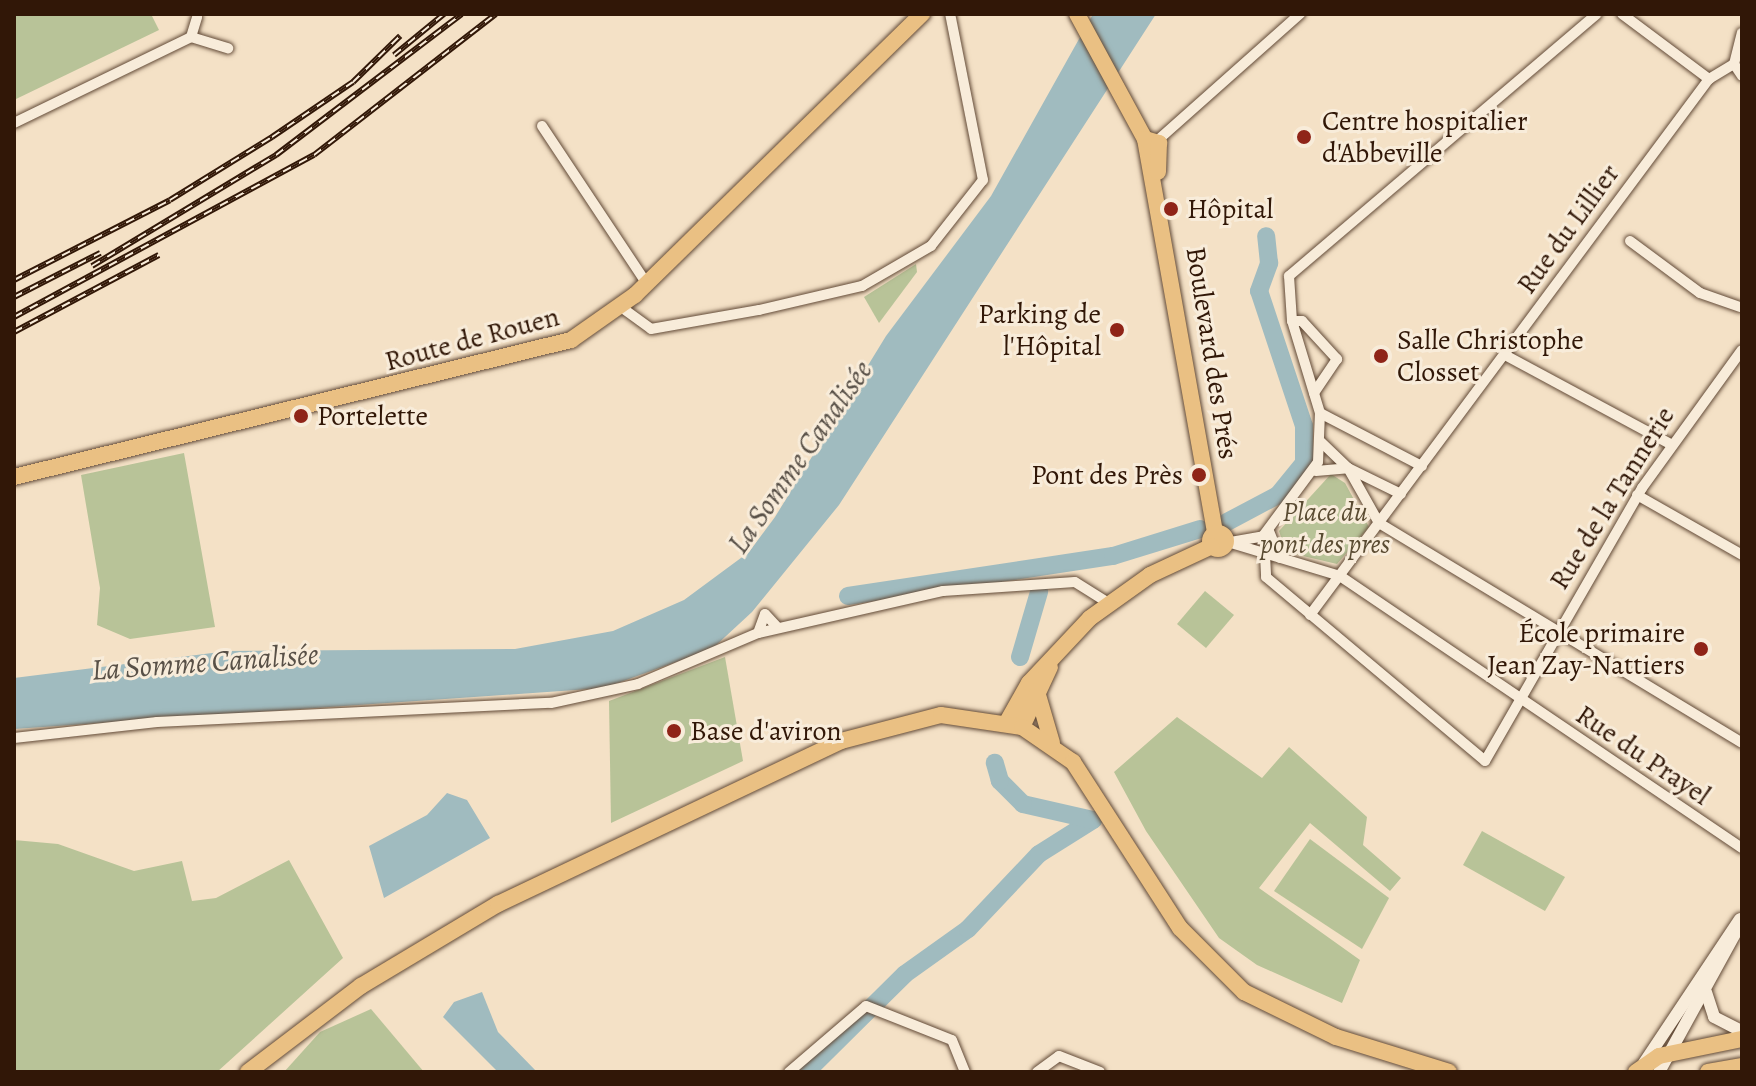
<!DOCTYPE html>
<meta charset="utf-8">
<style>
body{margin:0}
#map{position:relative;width:1756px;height:1086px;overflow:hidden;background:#f4e1c6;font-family:Alegreya,serif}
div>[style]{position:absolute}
.green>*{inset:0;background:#b8c398}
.water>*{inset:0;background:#a0bbbf}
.river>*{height:18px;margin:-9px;padding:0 9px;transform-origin:9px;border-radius:9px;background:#a0bbbf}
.roads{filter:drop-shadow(0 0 2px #624a37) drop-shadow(0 0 2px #624a37)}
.minor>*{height:10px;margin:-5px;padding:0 5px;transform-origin:5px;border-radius:5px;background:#f8ecda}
.tertiary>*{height:12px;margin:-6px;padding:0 6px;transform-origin:6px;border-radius:6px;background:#f8ecda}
.primary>*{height:16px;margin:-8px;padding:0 8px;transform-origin:8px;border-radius:8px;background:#eac083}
.primary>.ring{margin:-8px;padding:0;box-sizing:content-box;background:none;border:16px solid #eac083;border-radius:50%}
.rail>*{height:6px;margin-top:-3px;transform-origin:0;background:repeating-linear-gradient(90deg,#f8ecda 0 9px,#311707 0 18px);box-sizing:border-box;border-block:2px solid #311707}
.dots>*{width:22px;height:22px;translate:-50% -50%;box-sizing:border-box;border:4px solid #f8ecda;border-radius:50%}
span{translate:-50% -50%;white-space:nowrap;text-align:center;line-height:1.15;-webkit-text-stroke:6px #f8ecda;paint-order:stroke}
.poi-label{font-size:28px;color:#311707}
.left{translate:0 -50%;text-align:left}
.right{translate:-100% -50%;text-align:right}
.street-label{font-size:28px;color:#311707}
.park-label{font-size:28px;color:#5a4b32;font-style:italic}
.water-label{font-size:30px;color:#585047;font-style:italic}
.frame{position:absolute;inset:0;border:16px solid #311707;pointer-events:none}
</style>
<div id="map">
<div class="green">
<div style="clip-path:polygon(14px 14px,151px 14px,159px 30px,14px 100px)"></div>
<div style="clip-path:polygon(916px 264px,917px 272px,879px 323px,864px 297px)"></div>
<div style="clip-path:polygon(184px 453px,215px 627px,130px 639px,97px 625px,100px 588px,81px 475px)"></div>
<div style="clip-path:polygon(1331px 474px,1345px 483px,1369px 527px,1337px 564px,1286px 552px,1279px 531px)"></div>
<div style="clip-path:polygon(1205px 591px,1234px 615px,1206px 648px,1177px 624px)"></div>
<div style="clip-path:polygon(725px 657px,743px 761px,611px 823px,609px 701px)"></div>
<div style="clip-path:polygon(1177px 717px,1262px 778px,1289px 747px,1367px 817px,1363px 845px,1401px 878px,1390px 891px,1310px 823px,1259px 888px,1360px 960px,1342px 1003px,1257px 965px,1219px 938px,1146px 831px,1114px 772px)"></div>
<div style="clip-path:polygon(1482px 831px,1565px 877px,1545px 911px,1463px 865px)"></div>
<div style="clip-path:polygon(1310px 839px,1389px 898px,1362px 949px,1274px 891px)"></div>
<div style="clip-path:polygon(14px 840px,58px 844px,134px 871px,182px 861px,192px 901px,216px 898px,289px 860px,343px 958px,217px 1072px,14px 1072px)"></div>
<div style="clip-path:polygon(371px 1009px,424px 1072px,284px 1072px,320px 1032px)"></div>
</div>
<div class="water">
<div style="clip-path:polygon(1093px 14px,1156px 14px,839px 505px,752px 612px,712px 649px,604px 688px,14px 729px,14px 678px,228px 651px,515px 649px,613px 631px,684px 600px,749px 552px,775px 517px,886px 336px,991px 196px)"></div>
<div style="clip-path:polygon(447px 793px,467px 800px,490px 838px,384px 898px,369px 846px,427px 815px)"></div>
<div style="clip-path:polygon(482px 992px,498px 1032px,537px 1072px,498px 1072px,443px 1017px,454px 1002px)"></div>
</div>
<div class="river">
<div style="left:1227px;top:522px;width:58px;rotate:-27.9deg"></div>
<div style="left:1278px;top:495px;width:41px;rotate:-50.9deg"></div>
<div style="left:1304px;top:463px;width:37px;rotate:-90deg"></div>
<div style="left:1304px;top:426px;width:142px;rotate:-108.4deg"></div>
<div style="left:1259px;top:291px;width:30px;rotate:-70deg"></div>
<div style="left:1269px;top:263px;width:27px;rotate:-96deg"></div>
<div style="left:848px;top:596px;width:268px;rotate:-8.6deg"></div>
<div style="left:1113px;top:556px;width:91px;rotate:-17.2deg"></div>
<div style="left:1020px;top:657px;width:68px;rotate:-73.7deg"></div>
<div style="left:806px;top:1072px;width:139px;rotate:-44.7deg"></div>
<div style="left:905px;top:974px;width:77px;rotate:-35.5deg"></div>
<div style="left:968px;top:929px;width:103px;rotate:-46.6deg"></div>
<div style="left:1039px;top:854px;width:64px;rotate:-32.2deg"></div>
<div style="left:1093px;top:820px;width:72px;rotate:-167.1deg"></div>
<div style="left:1023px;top:804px;width:33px;rotate:-135deg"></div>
<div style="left:1000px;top:781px;width:19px;rotate:-106deg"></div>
</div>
<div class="roads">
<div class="minor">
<div style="left:1622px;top:14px;width:109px;rotate:36.8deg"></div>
<div style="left:191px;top:37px;width:21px;rotate:-73deg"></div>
<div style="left:1734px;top:64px;width:14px;rotate:56deg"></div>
<div style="left:14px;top:123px;width:197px;rotate:-25.9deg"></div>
<div style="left:191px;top:37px;width:39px;rotate:17deg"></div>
<div style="left:542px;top:126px;width:190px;rotate:56.4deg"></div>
<div style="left:1158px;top:140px;width:190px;rotate:-41.6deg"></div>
<div style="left:1630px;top:241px;width:87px;rotate:36.6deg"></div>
<div style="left:1700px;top:293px;width:42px;rotate:19.3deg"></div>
<div style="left:621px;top:307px;width:37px;rotate:36deg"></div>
<div style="left:651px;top:329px;width:110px;rotate:-10deg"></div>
<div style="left:759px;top:310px;width:106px;rotate:-13.1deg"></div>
<div style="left:862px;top:286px;width:80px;rotate:-30.1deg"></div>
<div style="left:931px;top:246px;width:84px;rotate:-51.8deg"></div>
<div style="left:983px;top:180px;width:169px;rotate:-101.2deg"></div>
<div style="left:1292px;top:321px;width:10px"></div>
<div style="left:1302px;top:321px;width:52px;rotate:47.4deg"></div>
<div style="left:1337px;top:359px;width:41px;rotate:124.1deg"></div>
<div style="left:1505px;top:355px;width:187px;rotate:28.3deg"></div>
<div style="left:1320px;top:413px;width:115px;rotate:27.5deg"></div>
<div style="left:1321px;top:442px;width:37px;rotate:44deg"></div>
<div style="left:1348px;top:468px;width:59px;rotate:26.1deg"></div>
<div style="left:1316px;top:471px;width:32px;rotate:-5deg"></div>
<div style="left:1348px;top:468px;width:63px;rotate:60.6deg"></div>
<div style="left:1379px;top:523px;width:424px;rotate:31.2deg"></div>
<div style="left:1637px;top:495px;width:121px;rotate:29.7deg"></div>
<div style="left:1269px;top:531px;width:29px;rotate:68deg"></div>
<div style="left:1225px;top:543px;width:39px;rotate:-10deg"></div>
<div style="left:1263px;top:536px;width:92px;rotate:-53.4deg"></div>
<div style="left:1318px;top:462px;width:49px;rotate:-87.7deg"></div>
<div style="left:1320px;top:413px;width:96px;rotate:-106.9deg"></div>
<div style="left:1292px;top:321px;width:45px;rotate:-93.8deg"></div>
<div style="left:1289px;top:276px;width:404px;rotate:-40.4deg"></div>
<div style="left:1231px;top:543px;width:114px;rotate:16.8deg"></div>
<div style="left:1340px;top:576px;width:485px;rotate:34.1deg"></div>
<div style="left:1265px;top:555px;width:22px;rotate:87deg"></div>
<div style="left:1266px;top:577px;width:286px;rotate:40deg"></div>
<div style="left:1485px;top:761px;width:315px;rotate:-60.1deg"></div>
<div style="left:1642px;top:488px;width:170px;rotate:-54.1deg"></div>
<div style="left:1310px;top:615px;width:668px;rotate:-53.34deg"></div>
<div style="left:1709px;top:79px;width:29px;rotate:-31deg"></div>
<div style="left:1734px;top:64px;width:32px;rotate:-76deg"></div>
<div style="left:758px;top:633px;width:20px;rotate:-70deg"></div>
<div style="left:765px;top:614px;width:18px;rotate:47deg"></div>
<div style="left:14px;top:738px;width:144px;rotate:-6.4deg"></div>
<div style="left:157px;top:722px;width:394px;rotate:-2.8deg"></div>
<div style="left:551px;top:703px;width:89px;rotate:-12.3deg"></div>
<div style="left:638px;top:684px;width:130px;rotate:-23deg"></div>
<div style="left:758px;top:633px;width:190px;rotate:-12.8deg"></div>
<div style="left:943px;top:591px;width:132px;rotate:-3.9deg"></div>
<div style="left:1075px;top:582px;width:39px;rotate:32deg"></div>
<div style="left:789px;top:1072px;width:101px;rotate:-40.6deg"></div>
<div style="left:866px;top:1006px;width:92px;rotate:21.6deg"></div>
<div style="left:952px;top:1040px;width:35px;rotate:68deg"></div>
<div style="left:1037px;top:1072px;width:27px;rotate:-36deg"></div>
<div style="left:1059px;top:1056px;width:44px;rotate:21.3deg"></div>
</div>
<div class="tertiary">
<div style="left:1706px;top:992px;width:26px;rotate:72deg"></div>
<div style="left:1714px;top:1017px;width:31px;rotate:27deg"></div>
<div style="left:1644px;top:1063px;width:173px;rotate:-56.3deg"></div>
<div style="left:1659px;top:1072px;width:160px;rotate:-61.2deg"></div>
</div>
<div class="primary">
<div style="left:1077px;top:14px;width:142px;rotate:61.5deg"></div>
<div style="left:1145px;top:139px;width:400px;rotate:79.9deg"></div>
<div style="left:1145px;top:139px;width:15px;rotate:16deg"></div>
<div style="left:1159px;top:143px;width:29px;rotate:92deg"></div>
<div style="left:14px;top:477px;width:574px;rotate:-13.82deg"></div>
<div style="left:571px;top:340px;width:78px;rotate:-35.1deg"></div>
<div style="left:635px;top:295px;width:402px;rotate:-44.4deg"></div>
<div class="ring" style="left:1210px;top:533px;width:0;height:0"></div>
<div style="left:1038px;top:695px;width:50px;rotate:73.7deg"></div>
<div style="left:1007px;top:722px;width:45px;rotate:-60.6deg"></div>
<div style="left:1029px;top:683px;width:89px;rotate:-46.8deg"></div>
<div style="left:1090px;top:618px;width:74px;rotate:-35.6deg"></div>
<div style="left:1150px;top:575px;width:68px;rotate:-25.1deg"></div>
<div style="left:1022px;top:727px;width:66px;rotate:-65deg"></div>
<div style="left:248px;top:1072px;width:142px;rotate:-37.3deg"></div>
<div style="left:361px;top:986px;width:160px;rotate:-30.9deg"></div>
<div style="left:498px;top:904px;width:380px;rotate:-25.4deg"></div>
<div style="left:841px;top:741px;width:103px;rotate:-14.6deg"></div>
<div style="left:941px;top:715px;width:82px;rotate:8.4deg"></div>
<div style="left:1022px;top:727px;width:62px;rotate:34.5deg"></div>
<div style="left:1073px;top:762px;width:197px;rotate:57.2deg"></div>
<div style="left:1180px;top:928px;width:91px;rotate:45deg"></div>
<div style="left:1244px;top:992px;width:102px;rotate:26.1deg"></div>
<div style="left:1336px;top:1037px;width:118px;rotate:17.2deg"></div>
<div style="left:1636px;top:1072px;width:28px;rotate:-35deg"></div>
<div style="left:1659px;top:1056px;width:85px;rotate:-11.6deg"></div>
<div style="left:1708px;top:1072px;width:35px;rotate:-10deg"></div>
</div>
</div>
<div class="rail">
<div style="left:394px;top:55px;width:65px;rotate:-39.4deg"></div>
<div style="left:92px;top:266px;width:215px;rotate:-31.1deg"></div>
<div style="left:276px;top:155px;width:233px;rotate:-37.2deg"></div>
<div style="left:14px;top:280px;width:175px;rotate:-27.1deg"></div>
<div style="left:170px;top:200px;width:120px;rotate:-31.7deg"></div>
<div style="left:272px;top:137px;width:98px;rotate:-34.2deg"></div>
<div style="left:353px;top:82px;width:66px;rotate:-44.4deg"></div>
<div style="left:14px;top:297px;width:97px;rotate:-27.1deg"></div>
<div style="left:14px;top:317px;width:341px;rotate:-28.4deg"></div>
<div style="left:314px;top:155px;width:230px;rotate:-37.8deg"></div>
<div style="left:14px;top:332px;width:164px;rotate:-28deg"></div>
</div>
<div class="dots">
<div style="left:1304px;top:137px;background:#8f2418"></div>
<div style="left:1171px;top:209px;background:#8f2418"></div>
<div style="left:1117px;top:330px;background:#8f2418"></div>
<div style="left:1381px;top:356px;background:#8f2418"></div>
<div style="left:301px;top:416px;background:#8f2418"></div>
<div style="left:1199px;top:475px;background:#8f2418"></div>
<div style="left:1701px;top:649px;background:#8f2418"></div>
<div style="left:674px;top:731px;background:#8f2418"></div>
</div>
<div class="poi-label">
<span class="left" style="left:1322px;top:137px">Centre hospitalier<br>d'Abbeville</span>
<span class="left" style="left:1187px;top:209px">Hôpital</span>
<span class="right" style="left:1101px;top:330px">Parking de<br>l'Hôpital</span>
<span class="left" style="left:1397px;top:356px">Salle Christophe<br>Closset</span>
<span class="left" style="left:317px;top:416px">Portelette</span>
<span class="right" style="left:1183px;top:475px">Pont des Près</span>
<span class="right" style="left:1685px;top:649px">École primaire<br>Jean Zay-Nattiers</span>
<span class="left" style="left:690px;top:731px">Base d'aviron</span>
</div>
<div class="street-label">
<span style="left:1568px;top:229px;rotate:-54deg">Rue du Lillier</span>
<span style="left:472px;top:339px;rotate:-15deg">Route de Rouen</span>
<span style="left:1212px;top:353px;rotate:81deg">Boulevard des Prés</span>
<span style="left:1612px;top:498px;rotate:-58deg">Rue de la Tannerie</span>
<span style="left:1643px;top:755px;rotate:34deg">Rue du Prayel</span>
</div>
<div class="park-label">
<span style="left:1325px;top:528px">Place du<br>pont des pres</span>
</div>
<div class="water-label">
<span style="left:800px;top:457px;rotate:-55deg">La Somme Canalisée</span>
<span style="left:205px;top:662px;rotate:-4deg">La Somme Canalisée</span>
</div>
<div class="frame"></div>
</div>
